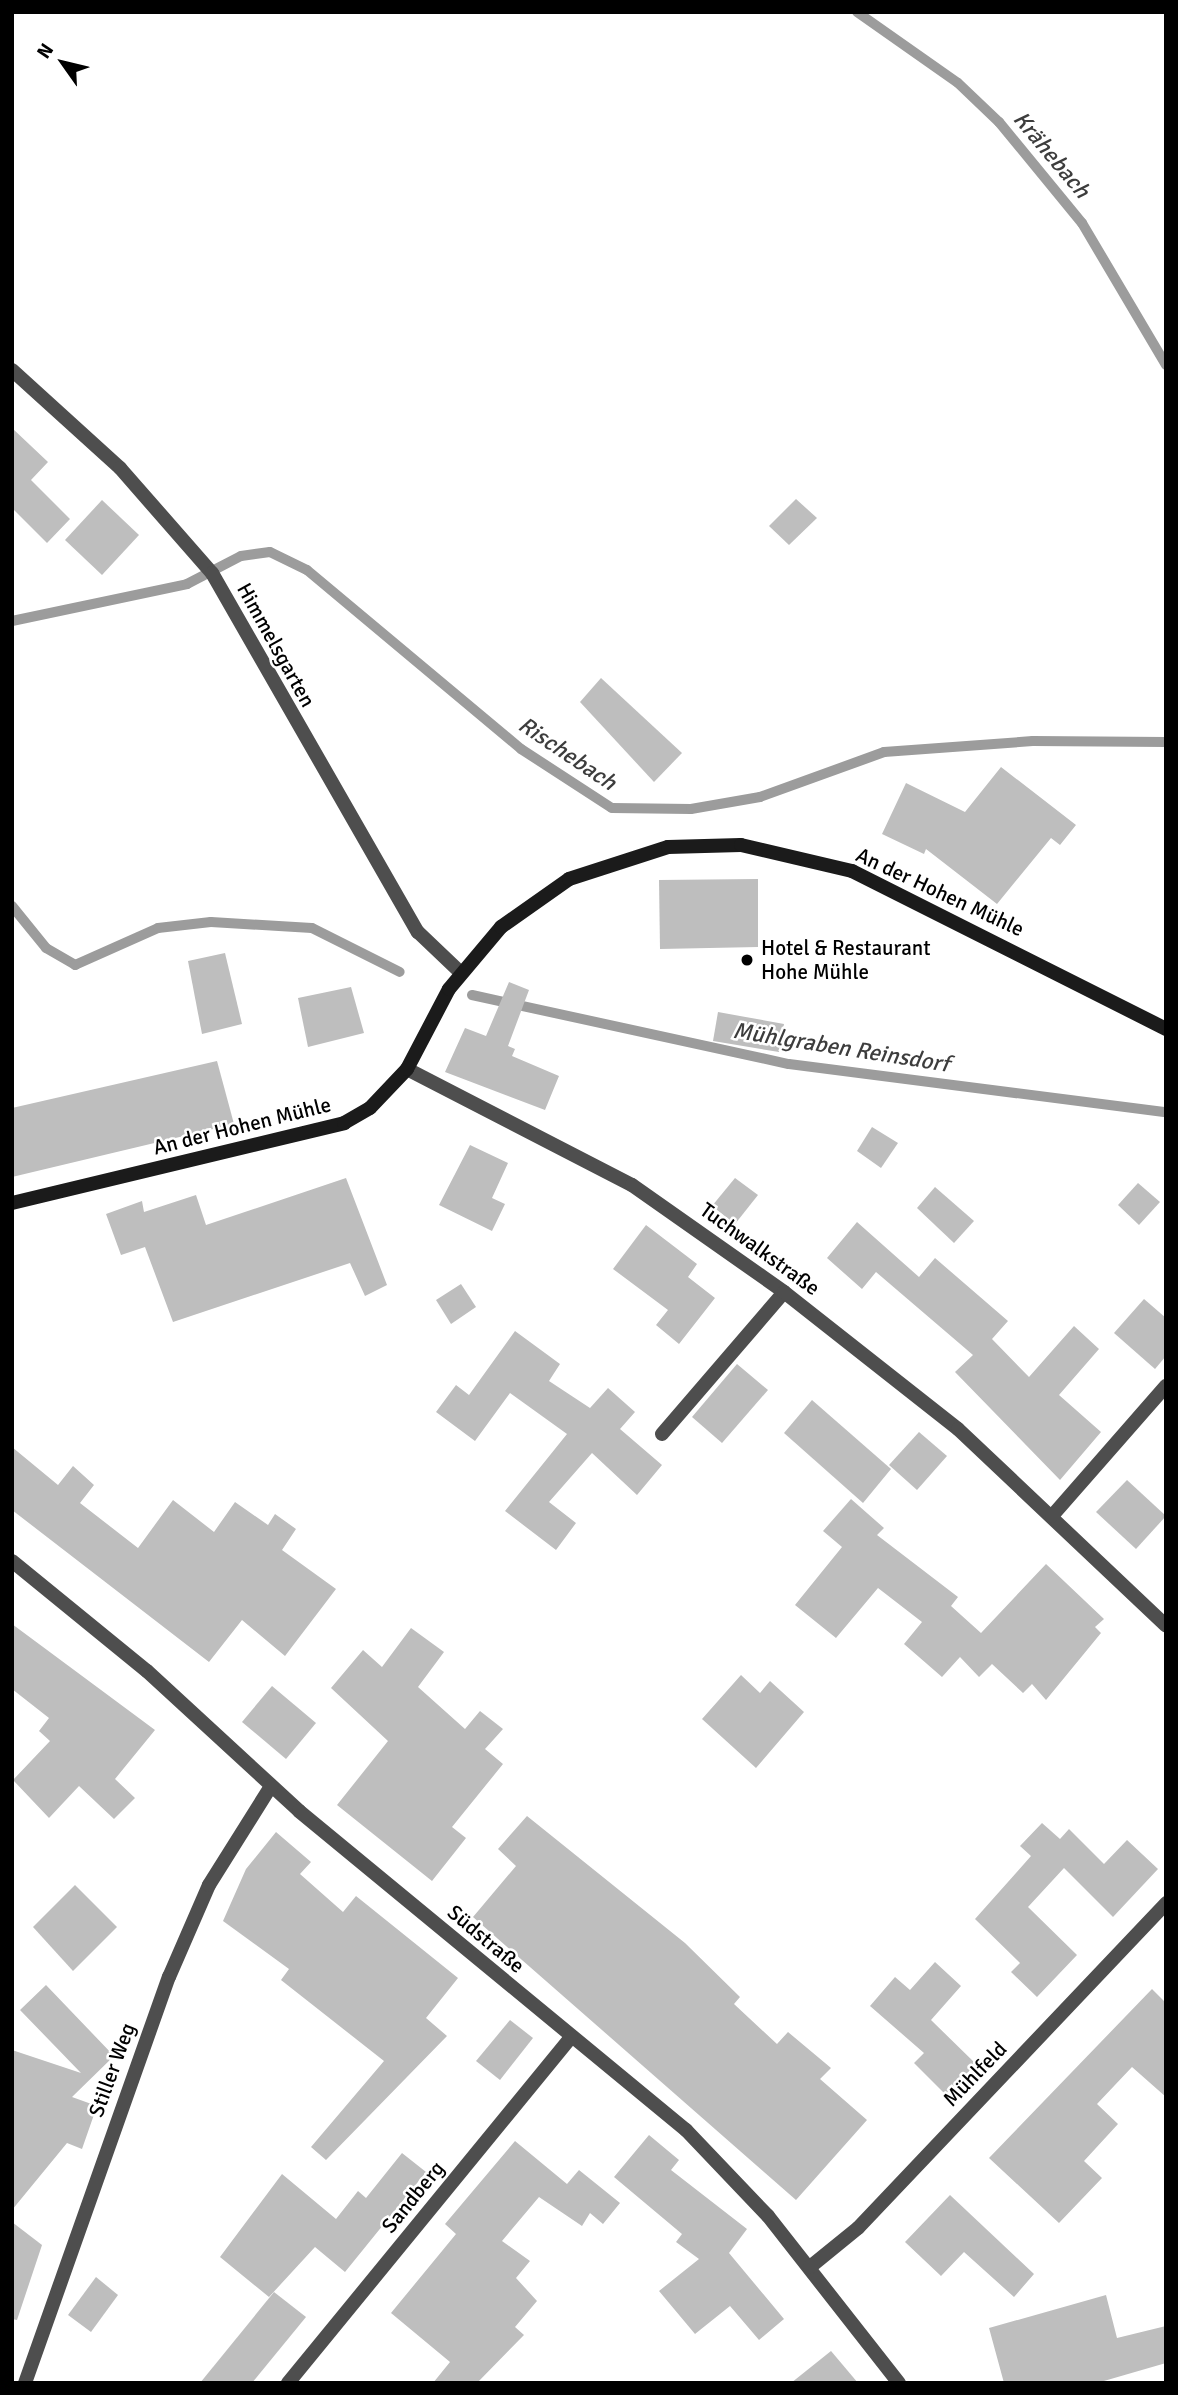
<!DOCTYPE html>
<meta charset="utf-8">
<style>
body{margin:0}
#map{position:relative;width:1178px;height:2395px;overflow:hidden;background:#fff;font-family:Signika,sans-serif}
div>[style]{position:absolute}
.stream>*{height:10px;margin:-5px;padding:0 5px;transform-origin:5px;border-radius:5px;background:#9c9c9c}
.building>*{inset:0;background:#bebebe}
.lane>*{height:14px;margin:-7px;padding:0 7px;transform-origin:7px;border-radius:7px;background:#4e4e4e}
.street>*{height:14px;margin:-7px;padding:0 7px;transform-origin:7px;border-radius:7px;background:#4e4e4e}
.secondary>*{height:14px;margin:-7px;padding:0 7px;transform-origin:7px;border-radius:7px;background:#1b1b1b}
.dots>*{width:19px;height:19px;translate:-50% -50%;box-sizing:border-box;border:4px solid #fff;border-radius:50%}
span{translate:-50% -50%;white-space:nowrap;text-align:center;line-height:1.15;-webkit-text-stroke:5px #fff;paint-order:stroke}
.street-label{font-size:21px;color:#000}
.poi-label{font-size:21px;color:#000}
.left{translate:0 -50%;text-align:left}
.water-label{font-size:23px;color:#3d3d3d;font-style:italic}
.frame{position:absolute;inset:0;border:14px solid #000;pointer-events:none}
.north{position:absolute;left:28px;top:28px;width:70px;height:70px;-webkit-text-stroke:5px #fff;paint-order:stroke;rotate:304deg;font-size:19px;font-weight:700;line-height:28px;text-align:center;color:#000}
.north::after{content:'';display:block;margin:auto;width:24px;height:32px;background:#000;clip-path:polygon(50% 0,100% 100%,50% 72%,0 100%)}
</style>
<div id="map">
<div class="stream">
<div style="left:857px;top:12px;width:123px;rotate:35.1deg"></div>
<div style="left:958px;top:83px;width:57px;rotate:43.6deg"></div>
<div style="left:999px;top:122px;width:131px;rotate:50.6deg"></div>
<div style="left:1082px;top:223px;width:165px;rotate:59.4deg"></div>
<div style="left:12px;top:621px;width:179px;rotate:-11.9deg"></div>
<div style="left:187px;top:584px;width:61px;rotate:-27.4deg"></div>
<div style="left:241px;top:556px;width:29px;rotate:-8deg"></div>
<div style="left:270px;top:552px;width:41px;rotate:25.9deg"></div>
<div style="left:307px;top:570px;width:279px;rotate:39.9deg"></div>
<div style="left:521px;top:749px;width:108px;rotate:33deg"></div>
<div style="left:612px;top:808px;width:79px;rotate:0.7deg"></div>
<div style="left:691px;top:809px;width:70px;rotate:-9.9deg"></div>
<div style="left:760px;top:797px;width:132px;rotate:-19.9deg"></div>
<div style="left:884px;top:752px;width:149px;rotate:-4.2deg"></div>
<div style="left:1033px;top:741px;width:133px;rotate:0.4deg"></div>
<div style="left:12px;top:906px;width:54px;rotate:51deg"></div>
<div style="left:46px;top:948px;width:34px;rotate:30deg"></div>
<div style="left:75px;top:965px;width:91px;rotate:-24deg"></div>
<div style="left:158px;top:928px;width:53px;rotate:-6.5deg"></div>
<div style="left:211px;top:922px;width:101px;rotate:3.4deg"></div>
<div style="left:312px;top:928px;width:98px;rotate:26.6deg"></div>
<div style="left:472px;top:995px;width:324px;rotate:12.3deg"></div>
<div style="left:789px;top:1064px;width:380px;rotate:7.3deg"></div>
</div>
<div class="building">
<div style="clip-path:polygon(12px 428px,48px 462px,31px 480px,70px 519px,47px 543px,12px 508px)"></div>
<div style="clip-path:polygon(796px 499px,817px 518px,789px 545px,769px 526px)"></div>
<div style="clip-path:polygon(102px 500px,139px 535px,102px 575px,65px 540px)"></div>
<div style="clip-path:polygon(601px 678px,682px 753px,654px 782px,580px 702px)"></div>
<div style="clip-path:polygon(1001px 767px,1076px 825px,1060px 845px,1051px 838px,997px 904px,926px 849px,924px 854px,882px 834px,906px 783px,965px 812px)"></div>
<div style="clip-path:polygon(758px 879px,758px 947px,660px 949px,659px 880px)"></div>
<div style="clip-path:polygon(225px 953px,242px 1024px,202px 1034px,188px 961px)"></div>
<div style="clip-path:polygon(509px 982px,529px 990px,508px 1046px,515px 1049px,512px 1056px,559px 1076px,545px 1110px,445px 1072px,465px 1028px,486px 1036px)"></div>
<div style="clip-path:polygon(351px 987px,364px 1033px,308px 1047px,298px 998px)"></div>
<div style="clip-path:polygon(718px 1012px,784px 1024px,779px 1052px,713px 1041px)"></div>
<div style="clip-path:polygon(217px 1061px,234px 1124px,12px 1177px,12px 1108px)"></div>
<div style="clip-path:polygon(872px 1127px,898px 1143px,881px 1168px,857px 1151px)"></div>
<div style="clip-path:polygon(470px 1145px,508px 1163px,492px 1198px,505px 1204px,492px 1231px,439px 1205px)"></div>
<div style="clip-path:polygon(346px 1178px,387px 1285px,365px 1296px,350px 1263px,173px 1322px,145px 1247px,121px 1255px,106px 1214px,142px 1201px,144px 1212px,196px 1195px,206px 1225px)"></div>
<div style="clip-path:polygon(735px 1178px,758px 1195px,735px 1224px,712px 1206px)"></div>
<div style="clip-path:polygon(1138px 1183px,1160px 1202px,1139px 1225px,1118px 1205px)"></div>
<div style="clip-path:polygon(935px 1187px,974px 1221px,954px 1243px,917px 1208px)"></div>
<div style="clip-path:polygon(857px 1222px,919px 1277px,935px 1258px,1008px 1321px,992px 1339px,1029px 1377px,1074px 1326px,1099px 1349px,1059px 1395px,1101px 1432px,1060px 1480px,955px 1372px,973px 1355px,876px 1272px,862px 1289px,827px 1258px)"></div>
<div style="clip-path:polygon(646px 1225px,697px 1264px,688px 1277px,715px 1298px,679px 1344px,656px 1325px,668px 1310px,613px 1269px)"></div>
<div style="clip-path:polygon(461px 1284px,476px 1307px,451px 1324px,436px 1300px)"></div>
<div style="clip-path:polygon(1144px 1299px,1166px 1318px,1166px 1356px,1155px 1369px,1114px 1333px)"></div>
<div style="clip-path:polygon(515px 1331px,560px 1364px,549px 1381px,590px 1408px,608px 1388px,635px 1412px,620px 1429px,662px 1465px,637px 1495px,592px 1453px,549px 1502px,576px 1523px,556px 1550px,505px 1511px,567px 1434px,510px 1393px,475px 1441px,436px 1412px,456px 1385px,469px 1395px)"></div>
<div style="clip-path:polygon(737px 1364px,768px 1390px,722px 1443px,692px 1417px)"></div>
<div style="clip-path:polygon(812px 1400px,891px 1469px,863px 1503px,784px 1433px)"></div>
<div style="clip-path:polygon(919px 1432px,947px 1456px,917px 1490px,889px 1465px)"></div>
<div style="clip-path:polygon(12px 1447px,58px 1485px,73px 1466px,94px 1485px,80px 1503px,138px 1548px,173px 1500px,214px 1532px,235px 1502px,268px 1525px,275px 1514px,296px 1529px,282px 1550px,336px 1589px,285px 1656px,242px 1620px,209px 1662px,12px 1510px)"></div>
<div style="clip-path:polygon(1127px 1480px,1166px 1516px,1136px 1549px,1096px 1512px)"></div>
<div style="clip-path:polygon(851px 1499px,884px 1528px,877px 1535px,958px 1597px,951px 1606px,981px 1633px,1046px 1564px,1104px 1619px,1095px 1627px,1101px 1633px,1046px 1700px,1032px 1684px,1023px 1693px,992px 1664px,979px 1677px,960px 1657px,942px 1677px,904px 1644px,922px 1622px,878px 1588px,836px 1638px,795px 1605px,842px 1547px,823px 1531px)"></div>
<div style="clip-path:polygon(12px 1624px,155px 1730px,115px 1779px,135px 1798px,114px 1819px,79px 1786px,49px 1818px,13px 1780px,50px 1741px,39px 1731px,49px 1718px,12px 1689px)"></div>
<div style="clip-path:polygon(411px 1628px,444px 1652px,418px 1687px,465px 1729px,480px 1711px,503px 1729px,485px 1749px,503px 1764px,452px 1827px,466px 1838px,432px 1881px,337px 1805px,388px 1741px,331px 1688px,363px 1650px,382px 1667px)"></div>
<div style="clip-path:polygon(741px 1675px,760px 1693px,770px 1681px,804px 1712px,756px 1768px,702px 1719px)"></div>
<div style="clip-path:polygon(272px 1686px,316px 1723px,286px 1759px,242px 1722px)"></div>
<div style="clip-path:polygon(527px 1816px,685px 1943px,740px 1997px,734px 2004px,777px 2044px,788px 2032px,831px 2068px,820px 2079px,867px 2120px,796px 2200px,473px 1917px,516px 1866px,498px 1849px)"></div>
<div style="clip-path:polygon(1042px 1823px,1060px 1839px,1069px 1829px,1104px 1864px,1127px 1840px,1158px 1869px,1113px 1917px,1064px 1868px,1028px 1907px,1077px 1955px,1037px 1997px,1011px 1972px,1020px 1963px,975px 1919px,1031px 1856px,1020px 1846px)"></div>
<div style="clip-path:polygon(276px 1832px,311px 1862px,300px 1874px,343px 1912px,356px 1896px,458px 1978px,426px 2018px,447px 2036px,326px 2160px,311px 2147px,384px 2061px,281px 1980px,289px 1969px,223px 1921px,246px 1869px)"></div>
<div style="clip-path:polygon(75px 1885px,117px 1927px,73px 1971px,33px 1927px)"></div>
<div style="clip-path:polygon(935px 1962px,961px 1986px,931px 2020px,976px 2064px,946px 2095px,914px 2063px,924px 2053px,870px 2006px,895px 1977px,910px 1990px)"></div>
<div style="clip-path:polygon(46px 1985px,114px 2056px,72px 2097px,97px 2106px,82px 2149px,67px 2143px,12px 2210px,12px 2050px,81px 2073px,20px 2010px)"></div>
<div style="clip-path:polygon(1152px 1989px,1166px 2003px,1166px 2097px,1132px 2067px,1097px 2104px,1118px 2124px,1084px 2161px,1102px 2178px,1059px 2223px,989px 2158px)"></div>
<div style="clip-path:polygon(510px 2020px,533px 2038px,500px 2080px,476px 2061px)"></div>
<div style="clip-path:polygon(649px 2135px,679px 2160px,671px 2170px,747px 2229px,729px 2253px,784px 2319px,759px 2340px,730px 2306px,695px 2334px,659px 2291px,699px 2259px,676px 2242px,682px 2234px,614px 2177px)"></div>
<div style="clip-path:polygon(515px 2141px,567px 2184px,579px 2170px,620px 2203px,603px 2224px,590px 2213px,582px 2226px,539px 2197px,502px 2241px,530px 2261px,516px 2278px,537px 2301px,515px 2327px,524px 2335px,477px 2383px,433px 2383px,450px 2362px,391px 2313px,456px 2234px,445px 2224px)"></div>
<div style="clip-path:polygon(402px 2153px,426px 2172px,345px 2272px,315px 2247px,269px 2297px,220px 2257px,282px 2174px,336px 2219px,358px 2191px,366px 2198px)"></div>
<div style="clip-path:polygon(950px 2195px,1034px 2274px,1014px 2297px,964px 2252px,941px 2276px,905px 2242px)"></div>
<div style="clip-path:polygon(12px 2222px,42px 2245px,17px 2320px,12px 2319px)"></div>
<div style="clip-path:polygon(96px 2277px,118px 2295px,91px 2332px,68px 2315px)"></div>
<div style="clip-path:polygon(274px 2292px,306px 2317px,252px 2383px,200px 2383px)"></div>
<div style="clip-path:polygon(1106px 2295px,1117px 2338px,1166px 2326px,1166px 2363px,1097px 2383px,1004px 2383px,989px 2328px)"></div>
<div style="clip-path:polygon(831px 2351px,858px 2383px,791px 2383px)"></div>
</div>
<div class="lane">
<div style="left:662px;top:1434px;width:187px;rotate:-49.3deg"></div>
</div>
<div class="street">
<div style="left:12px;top:370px;width:146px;rotate:42.2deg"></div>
<div style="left:120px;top:468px;width:140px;rotate:48.8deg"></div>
<div style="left:212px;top:573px;width:414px;rotate:60.2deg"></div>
<div style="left:418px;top:932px;width:58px;rotate:43.6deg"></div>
<div style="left:407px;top:1069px;width:253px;rotate:27.3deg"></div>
<div style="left:632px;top:1185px;width:186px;rotate:35.1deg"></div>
<div style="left:784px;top:1292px;width:221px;rotate:38.2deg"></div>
<div style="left:958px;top:1429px;width:286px;rotate:43.4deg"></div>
<div style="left:1052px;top:1516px;width:173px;rotate:-48.8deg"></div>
<div style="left:12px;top:1561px;width:174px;rotate:39.2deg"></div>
<div style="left:147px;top:1671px;width:207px;rotate:42.6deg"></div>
<div style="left:299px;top:1811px;width:502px;rotate:39.5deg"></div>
<div style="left:686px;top:2130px;width:119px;rotate:46.4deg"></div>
<div style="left:768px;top:2216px;width:212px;rotate:51.9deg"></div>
<div style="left:810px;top:2267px;width:62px;rotate:-39.1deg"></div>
<div style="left:858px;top:2228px;width:448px;rotate:-46.5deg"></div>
<div style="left:25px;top:2383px;width:431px;rotate:-70.5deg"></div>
<div style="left:169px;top:1977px;width:100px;rotate:-66.5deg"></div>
<div style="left:209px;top:1885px;width:117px;rotate:-57.9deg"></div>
<div style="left:288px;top:2383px;width:447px;rotate:-50.7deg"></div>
</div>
<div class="secondary">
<div style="left:12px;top:1203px;width:342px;rotate:-13.5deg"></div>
<div style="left:344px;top:1123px;width:30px;rotate:-30deg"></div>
<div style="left:370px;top:1108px;width:54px;rotate:-46.5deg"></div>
<div style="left:407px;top:1069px;width:90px;rotate:-62.3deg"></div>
<div style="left:449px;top:989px;width:81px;rotate:-50deg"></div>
<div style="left:501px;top:927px;width:83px;rotate:-35.2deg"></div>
<div style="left:569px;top:879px;width:104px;rotate:-17.9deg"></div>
<div style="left:668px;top:847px;width:73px;rotate:-1.6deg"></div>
<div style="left:741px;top:845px;width:114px;rotate:13.2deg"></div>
<div style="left:852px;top:871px;width:352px;rotate:26.7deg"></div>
</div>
<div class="dots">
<div style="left:747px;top:960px;background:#000"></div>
</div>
<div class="street-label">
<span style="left:276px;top:645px;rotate:61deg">Himmelsgarten</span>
<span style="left:940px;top:892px;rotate:25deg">An der Hohen Mühle</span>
<span style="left:242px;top:1126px;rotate:-14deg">An der Hohen Mühle</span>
<span style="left:760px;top:1249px;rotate:36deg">Tuchwalkstraße</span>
<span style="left:486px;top:1939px;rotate:40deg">Südstraße</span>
<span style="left:112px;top:2070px;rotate:-70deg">Stiller Weg</span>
<span style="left:975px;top:2074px;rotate:-46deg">Mühlfeld</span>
<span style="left:413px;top:2197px;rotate:-51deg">Sandberg</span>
</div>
<div class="poi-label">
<span class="left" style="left:761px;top:960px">Hotel &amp; Restaurant<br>Hohe Mühle</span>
</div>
<div class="water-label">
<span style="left:1051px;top:155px;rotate:50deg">Krähebach</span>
<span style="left:567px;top:754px;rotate:34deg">Rischebach</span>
<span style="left:841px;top:1048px;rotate:9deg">Mühlgraben Reinsdorf</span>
</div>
<div class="frame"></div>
<div class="north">N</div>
</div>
